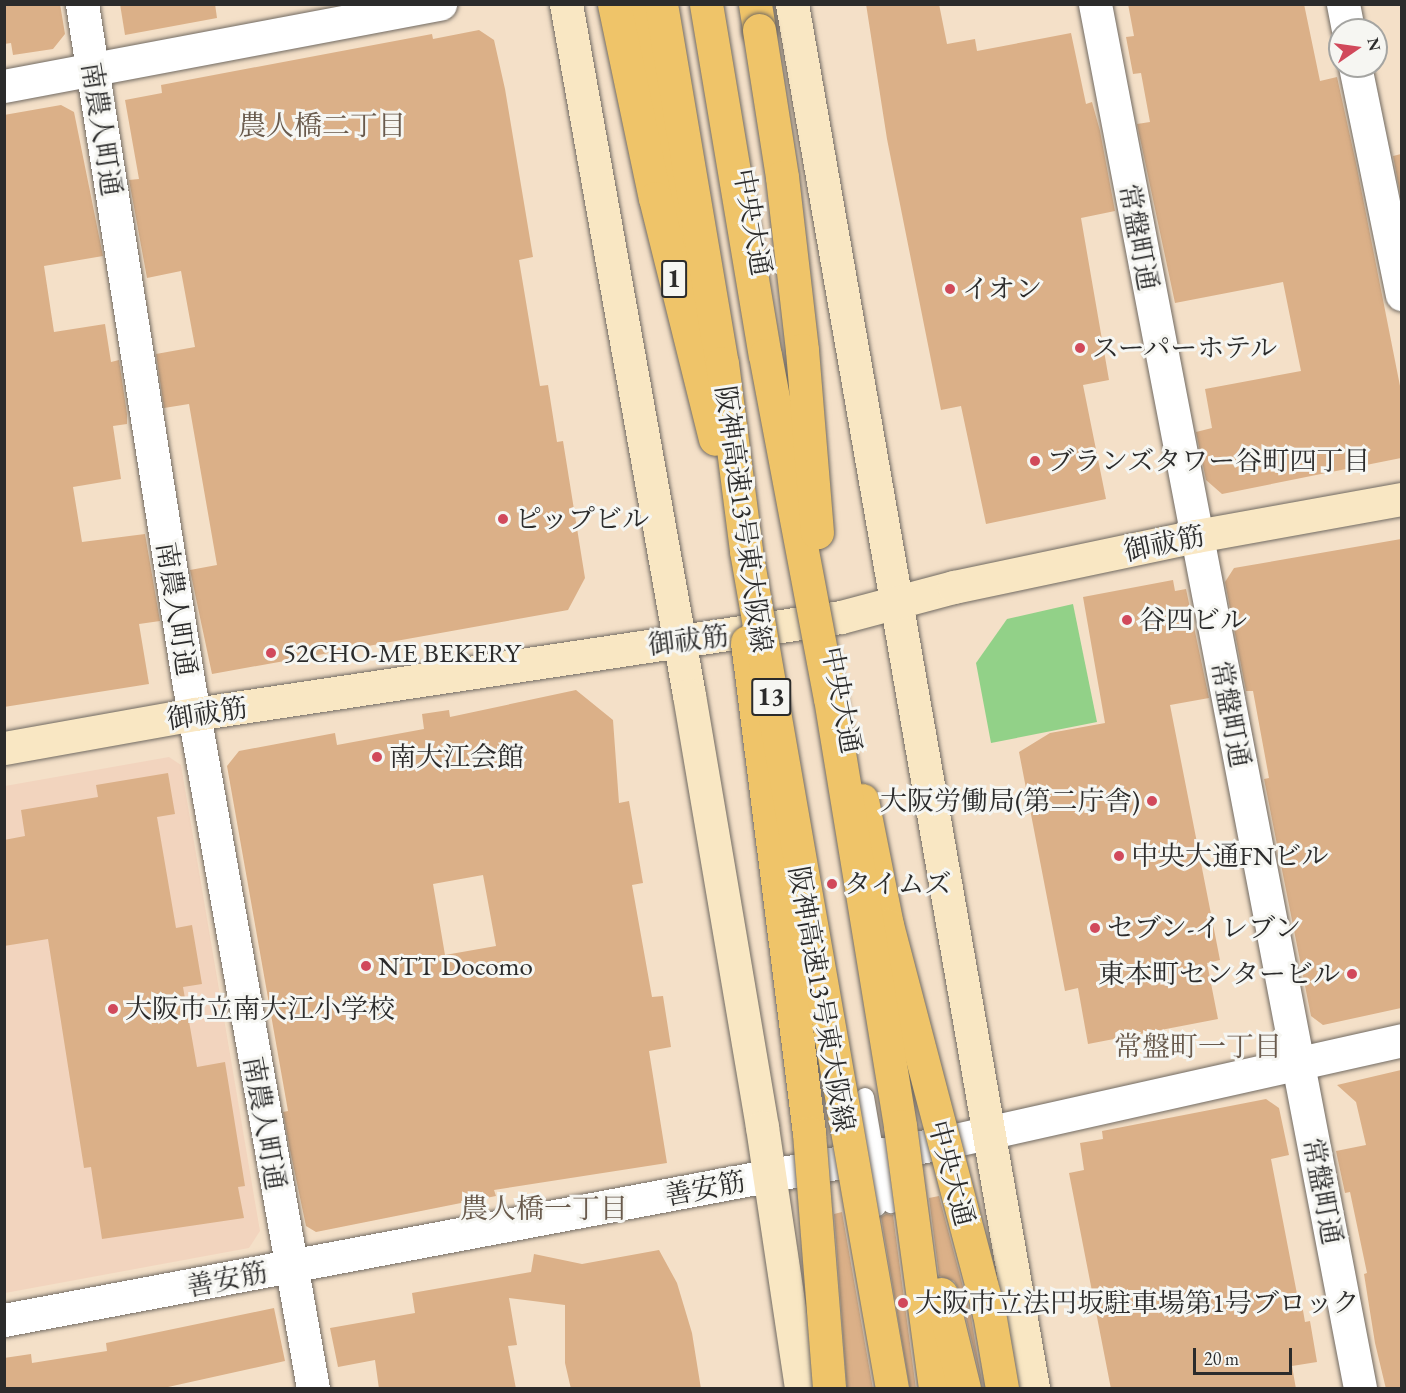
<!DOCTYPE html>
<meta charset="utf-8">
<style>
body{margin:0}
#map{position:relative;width:1406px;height:1393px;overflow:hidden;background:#f4e0c8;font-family:"EB Garamond","Noto Serif JP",serif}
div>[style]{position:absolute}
.built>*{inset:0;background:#f2d4be}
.green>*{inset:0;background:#92d188}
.building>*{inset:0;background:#dbb088}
.roads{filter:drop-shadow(0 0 2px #716a62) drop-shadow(0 0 2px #716a62)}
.lane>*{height:18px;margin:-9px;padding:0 9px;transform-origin:9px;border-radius:9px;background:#fff}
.street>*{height:33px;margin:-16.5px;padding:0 16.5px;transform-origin:16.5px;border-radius:16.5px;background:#fff}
.secondary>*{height:33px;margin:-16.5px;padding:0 16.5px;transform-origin:16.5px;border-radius:16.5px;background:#f9e7c3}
.highway>*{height:33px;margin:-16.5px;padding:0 16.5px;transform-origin:16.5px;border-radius:16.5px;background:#efc469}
.bridges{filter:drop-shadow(0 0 2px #716a62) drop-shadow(0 0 2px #716a62)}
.primary-bridge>*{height:33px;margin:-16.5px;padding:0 16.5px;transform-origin:16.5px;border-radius:16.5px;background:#efc469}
.highway-bridge>*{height:33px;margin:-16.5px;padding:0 16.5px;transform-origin:16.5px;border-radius:16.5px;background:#efc469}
.dots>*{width:16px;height:16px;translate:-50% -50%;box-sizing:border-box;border:3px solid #f6f6f2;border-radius:50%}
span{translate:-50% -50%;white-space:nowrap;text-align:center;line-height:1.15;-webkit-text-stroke:6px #f6f6f2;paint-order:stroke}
.shield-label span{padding:2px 4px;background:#f6f6f2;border:2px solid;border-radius:4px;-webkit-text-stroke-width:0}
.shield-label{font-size:26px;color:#2b2b2b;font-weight:700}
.street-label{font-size:27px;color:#2b2b2b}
.poi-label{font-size:27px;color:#2b2b2b}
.left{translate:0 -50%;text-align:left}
.right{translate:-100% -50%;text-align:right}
.neighbourhood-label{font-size:28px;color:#695a4c}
.frame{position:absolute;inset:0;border:6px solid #2b2b2b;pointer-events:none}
.north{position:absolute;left:1328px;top:18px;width:60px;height:60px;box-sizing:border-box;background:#f6f6f2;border:2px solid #a5a5a2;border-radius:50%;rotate:77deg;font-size:16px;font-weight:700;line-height:24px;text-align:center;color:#2b2b2b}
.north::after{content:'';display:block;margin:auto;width:21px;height:27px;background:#d1495b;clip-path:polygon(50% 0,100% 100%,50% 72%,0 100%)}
.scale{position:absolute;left:1193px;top:1348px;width:99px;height:27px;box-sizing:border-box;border:3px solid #2b2b2b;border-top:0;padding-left:8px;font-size:18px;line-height:21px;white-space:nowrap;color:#2b2b2b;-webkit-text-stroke:4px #f6f6f2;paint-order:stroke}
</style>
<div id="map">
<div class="built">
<div style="clip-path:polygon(169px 757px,181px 765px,260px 1231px,249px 1248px,5px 1293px,5px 786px)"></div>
</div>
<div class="green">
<div style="clip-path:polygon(1073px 604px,1097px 722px,991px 743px,976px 663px,1007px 619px)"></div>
</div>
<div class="building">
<div style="clip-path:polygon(4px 4px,60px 4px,65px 34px,53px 49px,13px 55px,11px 43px,4px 44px)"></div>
<div style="clip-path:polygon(120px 4px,215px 4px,217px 18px,125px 35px)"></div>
<div style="clip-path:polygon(866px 4px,939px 4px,947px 44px,975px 39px,977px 51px,1071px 33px,1086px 104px,1092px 102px,1100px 131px,1115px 211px,1081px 218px,1109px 380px,1083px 385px,1106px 499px,986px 524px,961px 406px,941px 410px,887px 139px)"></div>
<div style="clip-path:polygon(1128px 4px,1304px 4px,1320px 81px,1337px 77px,1356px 163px,1401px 391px,1401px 458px,1222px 494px,1206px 480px,1196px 432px,1212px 428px,1205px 389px,1301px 371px,1283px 282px,1175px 303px,1137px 124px,1150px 122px,1141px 73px,1133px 74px,1126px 37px,1134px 36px)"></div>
<div style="clip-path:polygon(479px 30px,494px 40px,505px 89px,533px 257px,519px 260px,540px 386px,548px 385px,557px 442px,563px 441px,585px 578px,568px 610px,212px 674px,190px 570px,217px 565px,189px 404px,164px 408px,156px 354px,195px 347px,181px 271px,147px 278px,129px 180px,139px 179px,125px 100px,162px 93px,161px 85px,432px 34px,433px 39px)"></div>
<div style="clip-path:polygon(61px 105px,74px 112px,103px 256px,44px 266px,54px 332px,105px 324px,111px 362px,119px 360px,127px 414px,127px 424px,113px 426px,121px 479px,73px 487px,82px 542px,145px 534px,160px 621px,139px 624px,149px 684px,4px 707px,4px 115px)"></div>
<div style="clip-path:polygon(1401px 154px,1401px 199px,1393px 156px)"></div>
<div style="clip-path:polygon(1401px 539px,1401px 1008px,1323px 1025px,1311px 1016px,1264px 779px,1269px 778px,1253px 691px,1246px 691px,1225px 582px,1234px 568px)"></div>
<div style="clip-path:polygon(1173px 580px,1175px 591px,1186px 589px,1209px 698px,1170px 705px,1220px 960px,1207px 963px,1218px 1019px,1088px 1044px,1078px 988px,1065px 991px,1019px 752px,1050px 733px,1105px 723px,1083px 597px)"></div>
<div style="clip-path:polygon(evenodd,576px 690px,613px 720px,619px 803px,629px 801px,643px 883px,632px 885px,652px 997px,663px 996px,671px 1047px,649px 1051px,667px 1163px,494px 1190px,496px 1196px,316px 1232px,306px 1226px,290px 1150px,283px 1112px,288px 1111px,227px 766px,239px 751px,335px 733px,337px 745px,424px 729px,422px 714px,449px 710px,450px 717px,576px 690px,483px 875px,496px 946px,445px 955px,433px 884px,483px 875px)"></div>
<div style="clip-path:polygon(168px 773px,175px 814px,157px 817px,176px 928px,192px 925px,202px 984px,183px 987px,197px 1067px,225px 1062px,245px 1186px,238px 1187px,244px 1218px,102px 1239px,91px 1167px,84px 1168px,48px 939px,4px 946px,4px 840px,25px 836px,21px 810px,98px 797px,96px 785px)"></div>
<div style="clip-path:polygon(1401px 1070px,1401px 1389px,1386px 1389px,1375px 1343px,1364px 1274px,1367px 1273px,1350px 1192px,1345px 1193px,1336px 1151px,1366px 1145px,1356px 1102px,1337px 1085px)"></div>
<div style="clip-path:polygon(1266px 1099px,1279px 1108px,1289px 1155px,1271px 1159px,1297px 1294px,1300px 1293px,1305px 1322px,1310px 1321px,1317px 1362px,1292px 1366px,1296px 1389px,1111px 1389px,1069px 1173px,1084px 1170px,1080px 1143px,1103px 1139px,1102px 1131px)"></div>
<div style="clip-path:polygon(939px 1196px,971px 1317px,982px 1383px,959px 1290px,954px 1281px,939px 1276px,929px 1198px)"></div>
<div style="clip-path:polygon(842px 1212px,873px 1389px,847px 1389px,834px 1214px)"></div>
<div style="clip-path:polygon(886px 1214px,893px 1215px,916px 1389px,910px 1389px,881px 1217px)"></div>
<div style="clip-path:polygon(659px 1250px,677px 1283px,692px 1333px,701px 1389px,571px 1389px,565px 1363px,565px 1305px,509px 1298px,517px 1345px,508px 1346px,516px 1389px,379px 1389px,375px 1360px,338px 1367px,330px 1328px,415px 1313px,412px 1293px,531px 1272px,534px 1254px,582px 1264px)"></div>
<div style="clip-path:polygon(274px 1308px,285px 1361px,159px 1389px,4px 1389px,4px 1358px,31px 1354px,32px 1363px,107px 1351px,106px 1343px)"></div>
</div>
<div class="roads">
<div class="lane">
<div style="left:865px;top:1097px;width:59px;rotate:80.2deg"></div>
<div style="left:882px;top:1154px;width:51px;rotate:79.8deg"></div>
<div style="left:868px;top:1158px;width:50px;rotate:79.6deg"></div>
</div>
<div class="street">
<div style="left:82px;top:4px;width:684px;rotate:81.09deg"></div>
<div style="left:188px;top:680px;width:719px;rotate:79.99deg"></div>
<div style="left:1095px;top:4px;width:1409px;rotate:79.16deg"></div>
<div style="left:1343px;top:4px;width:26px;rotate:79deg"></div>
<div style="left:1355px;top:66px;width:233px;rotate:78.4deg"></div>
<div style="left:4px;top:86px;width:444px;rotate:-10.7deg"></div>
<div style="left:4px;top:1320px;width:955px;rotate:-10.69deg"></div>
<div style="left:942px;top:1143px;width:471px;rotate:-12.6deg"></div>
</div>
<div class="secondary">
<div style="left:566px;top:4px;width:702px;rotate:79.91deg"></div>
<div style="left:689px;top:695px;width:438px;rotate:80.4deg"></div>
<div style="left:762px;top:1127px;width:264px;rotate:81.5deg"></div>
<div style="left:792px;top:4px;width:1405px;rotate:80.12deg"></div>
<div style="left:4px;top:748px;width:194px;rotate:-10.1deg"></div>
<div style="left:195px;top:714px;width:653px;rotate:-8.54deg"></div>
<div style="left:841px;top:617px;width:117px;rotate:-14.9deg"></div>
<div style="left:954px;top:587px;width:247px;rotate:-11.9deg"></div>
<div style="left:1196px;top:536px;width:209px;rotate:-10.2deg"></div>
</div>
<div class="highway">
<div style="left:755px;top:4px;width:26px;rotate:81deg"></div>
</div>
</div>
<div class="bridges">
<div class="primary-bridge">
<div style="left:643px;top:14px;width:285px;rotate:79.9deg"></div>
<div style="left:747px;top:642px;width:495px;rotate:82.8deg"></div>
<div style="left:809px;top:1133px;width:256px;rotate:85.5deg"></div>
<div style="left:862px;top:800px;width:127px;rotate:78.7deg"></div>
<div style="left:887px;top:925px;width:401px;rotate:75.3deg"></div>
<div style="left:989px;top:1313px;width:76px;rotate:80.2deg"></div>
</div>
<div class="highway-bridge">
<div style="left:614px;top:4px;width:198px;rotate:78.1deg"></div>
<div style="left:655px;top:198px;width:248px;rotate:76deg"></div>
<div style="left:661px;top:4px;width:364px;rotate:80.4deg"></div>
<div style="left:722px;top:363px;width:190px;rotate:82.7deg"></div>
<div style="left:746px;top:551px;width:850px;rotate:80.11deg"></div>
<div style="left:706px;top:4px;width:356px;rotate:80.5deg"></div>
<div style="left:765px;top:355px;width:349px;rotate:79.3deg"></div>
<div style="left:830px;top:698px;width:434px;rotate:80.7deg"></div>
<div style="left:900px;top:1126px;width:264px;rotate:82.4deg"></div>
<div style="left:759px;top:30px;width:149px;rotate:81.1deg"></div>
<div style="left:782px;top:177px;width:174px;rotate:83.4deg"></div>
<div style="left:802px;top:350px;width:183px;rotate:85.3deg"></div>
<div style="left:941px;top:1294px;width:97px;rotate:76.3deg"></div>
</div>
</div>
<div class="dots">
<div style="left:950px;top:289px;background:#d1495b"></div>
<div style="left:1080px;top:348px;background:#d1495b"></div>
<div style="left:1035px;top:461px;background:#d1495b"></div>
<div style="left:503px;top:519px;background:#d1495b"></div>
<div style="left:1127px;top:620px;background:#d1495b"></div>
<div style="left:271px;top:653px;background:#d1495b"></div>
<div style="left:377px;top:757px;background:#d1495b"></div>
<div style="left:1152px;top:801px;background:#d1495b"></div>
<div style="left:1119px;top:856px;background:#d1495b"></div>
<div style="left:832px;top:884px;background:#d1495b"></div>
<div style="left:1095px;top:928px;background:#d1495b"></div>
<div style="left:366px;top:966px;background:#d1495b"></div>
<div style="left:1352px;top:974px;background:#d1495b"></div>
<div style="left:113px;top:1009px;background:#d1495b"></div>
<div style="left:903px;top:1303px;background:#d1495b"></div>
</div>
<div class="shield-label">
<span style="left:674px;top:279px">1</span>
<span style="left:771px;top:697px">13</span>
</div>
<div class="street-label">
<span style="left:102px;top:129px;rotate:81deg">南農人町通</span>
<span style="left:753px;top:222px;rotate:80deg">中央大通</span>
<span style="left:1139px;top:237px;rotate:79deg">常盤町通</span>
<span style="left:744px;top:519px;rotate:82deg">阪神高速13号東大阪線</span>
<span style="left:1164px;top:543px;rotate:-12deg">御祓筋</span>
<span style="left:177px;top:609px;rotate:81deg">南農人町通</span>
<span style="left:688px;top:640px;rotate:-7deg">御祓筋</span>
<span style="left:842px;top:700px;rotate:79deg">中央大通</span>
<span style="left:207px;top:713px;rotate:-9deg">御祓筋</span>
<span style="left:1231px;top:714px;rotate:79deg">常盤町通</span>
<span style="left:822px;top:999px;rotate:80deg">阪神高速13号東大阪線</span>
<span style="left:265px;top:1123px;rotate:80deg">南農人町通</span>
<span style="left:952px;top:1173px;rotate:75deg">中央大通</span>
<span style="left:705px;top:1188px;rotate:-11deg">善安筋</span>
<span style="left:1323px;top:1191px;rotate:79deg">常盤町通</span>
<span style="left:227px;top:1279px;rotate:-11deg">善安筋</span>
</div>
<div class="poi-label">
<span class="left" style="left:962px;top:289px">イオン</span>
<span class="left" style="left:1092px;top:348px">スーパーホテル</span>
<span class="left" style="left:1047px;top:461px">ブランズタワー谷町四丁目</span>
<span class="left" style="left:515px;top:519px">ピップビル</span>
<span class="left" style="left:1139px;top:620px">谷四ビル</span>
<span class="left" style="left:283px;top:653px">52CHO-ME BEKERY</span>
<span class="left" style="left:389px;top:757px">南大江会館</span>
<span class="right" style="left:1140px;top:801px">大阪労働局(第二庁舎)</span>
<span class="left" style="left:1131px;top:856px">中央大通FNビル</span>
<span class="left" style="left:844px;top:884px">タイムズ</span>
<span class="left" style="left:1107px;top:928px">セブン-イレブン</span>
<span class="left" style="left:378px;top:966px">NTT Docomo</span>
<span class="right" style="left:1340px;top:974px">東本町センタービル</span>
<span class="left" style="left:125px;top:1009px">大阪市立南大江小学校</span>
<span class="left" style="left:915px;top:1303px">大阪市立法円坂駐車場第1号ブロック</span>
</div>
<div class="neighbourhood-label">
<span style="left:322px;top:125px">農人橋二丁目</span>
<span style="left:1198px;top:1046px">常盤町一丁目</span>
<span style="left:544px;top:1208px">農人橋一丁目</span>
</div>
<div class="frame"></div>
<div class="north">N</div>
<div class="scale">20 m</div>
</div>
